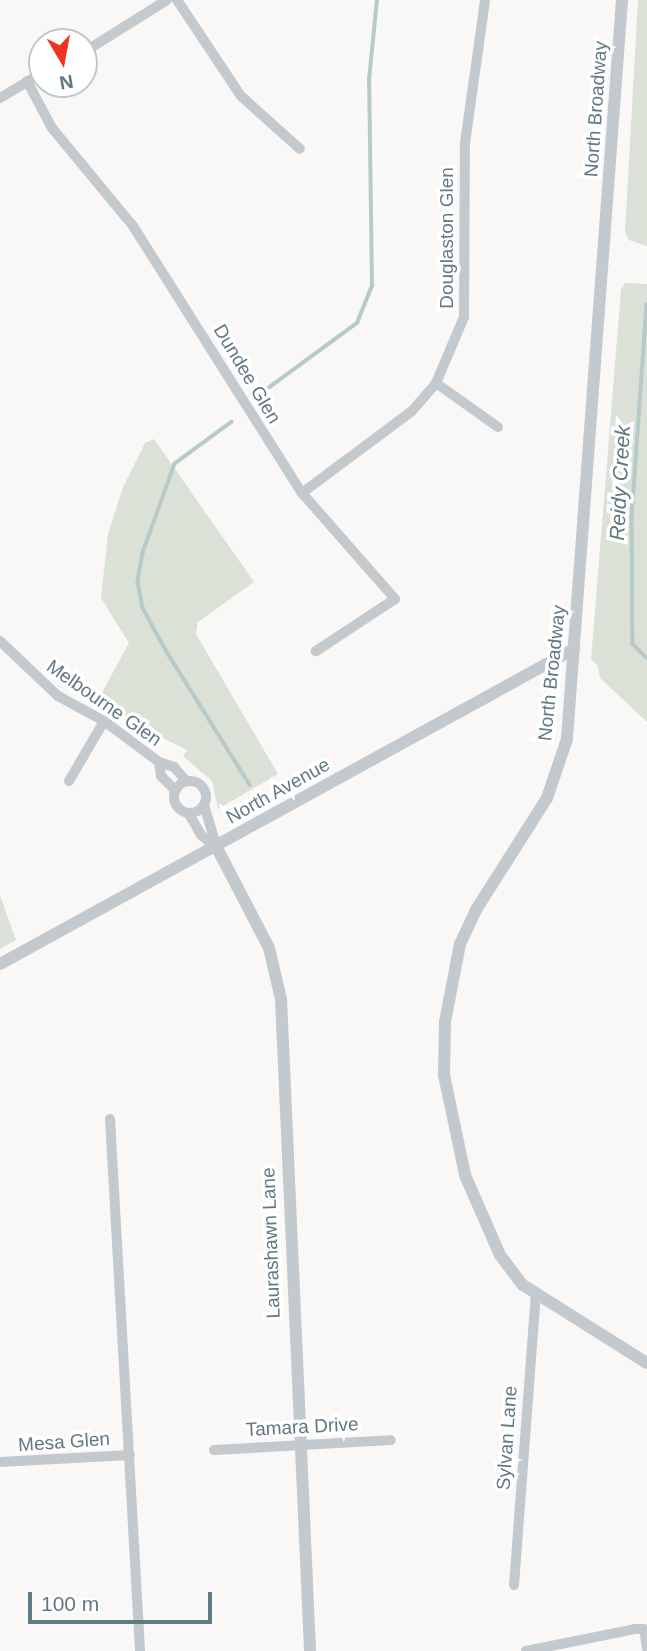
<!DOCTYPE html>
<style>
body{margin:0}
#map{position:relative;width:647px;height:1651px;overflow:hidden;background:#f9f8f6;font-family:Helvetica,sans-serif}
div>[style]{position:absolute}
.green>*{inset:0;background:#dbe1d7}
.stream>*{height:3.5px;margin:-1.75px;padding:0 1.75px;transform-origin:1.75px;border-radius:1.75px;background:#b8c9ca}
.minor>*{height:10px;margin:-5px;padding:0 5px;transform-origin:5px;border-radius:5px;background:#c3c9cc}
.minor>.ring{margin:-5px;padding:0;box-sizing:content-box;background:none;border:10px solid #c3c9cc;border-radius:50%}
.tertiary>*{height:12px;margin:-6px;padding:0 6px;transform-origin:6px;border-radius:6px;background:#c3c9cc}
span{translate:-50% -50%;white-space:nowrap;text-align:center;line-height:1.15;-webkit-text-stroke:7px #fff;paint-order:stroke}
.street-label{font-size:19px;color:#627982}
.water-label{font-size:21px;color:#5d787c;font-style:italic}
.north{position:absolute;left:28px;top:28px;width:70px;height:70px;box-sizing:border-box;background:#fff;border:2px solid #c0c9cd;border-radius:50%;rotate:170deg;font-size:19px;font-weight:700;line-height:28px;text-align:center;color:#627982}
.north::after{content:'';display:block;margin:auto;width:24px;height:32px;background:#ec3622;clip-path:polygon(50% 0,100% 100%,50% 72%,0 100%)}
.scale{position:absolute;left:28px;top:1592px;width:184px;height:32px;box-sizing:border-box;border:4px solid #627982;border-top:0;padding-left:9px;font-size:21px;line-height:24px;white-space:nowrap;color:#627982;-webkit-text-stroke:5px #fff;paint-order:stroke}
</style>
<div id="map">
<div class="green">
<div style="clip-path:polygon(638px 0,647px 0,647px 246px,629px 240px,625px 232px)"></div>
<div style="clip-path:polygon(625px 283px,647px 284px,647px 722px,600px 678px,598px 666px,591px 660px,621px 290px)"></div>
<div style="clip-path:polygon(154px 439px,254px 582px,198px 622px,196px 634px,278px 774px,218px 809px,212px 781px,183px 756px,187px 750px,111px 712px,98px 700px,129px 643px,101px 598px,108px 534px,123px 487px,145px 443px)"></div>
<div style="clip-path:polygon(0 895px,16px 940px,0 949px)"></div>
</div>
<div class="stream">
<div style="left:647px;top:304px;width:213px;rotate:94deg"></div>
<div style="left:632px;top:516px;width:128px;rotate:89.6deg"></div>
<div style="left:633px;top:644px;width:20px;rotate:45deg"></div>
<div style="left:263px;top:392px;width:117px;rotate:-36.3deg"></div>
<div style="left:357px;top:323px;width:40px;rotate:-68deg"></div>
<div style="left:372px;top:286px;width:206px;rotate:-90.8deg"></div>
<div style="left:369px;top:80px;width:80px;rotate:-84.3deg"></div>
<div style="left:232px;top:422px;width:71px;rotate:143.6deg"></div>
<div style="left:175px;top:464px;width:95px;rotate:109.8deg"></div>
<div style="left:143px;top:553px;width:29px;rotate:100deg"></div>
<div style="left:138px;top:582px;width:26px;rotate:79deg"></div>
<div style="left:143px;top:608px;width:50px;rotate:61.4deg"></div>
<div style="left:167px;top:652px;width:157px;rotate:58deg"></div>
</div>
<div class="minor">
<div style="left:177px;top:0;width:115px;rotate:56.3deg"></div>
<div style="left:241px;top:96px;width:79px;rotate:41.9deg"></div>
<div style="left:84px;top:52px;width:98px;rotate:-32.1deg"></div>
<div style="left:27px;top:81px;width:53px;rotate:62deg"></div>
<div style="left:52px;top:128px;width:127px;rotate:50.4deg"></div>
<div style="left:133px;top:226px;width:316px;rotate:57.7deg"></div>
<div style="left:302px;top:493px;width:141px;rotate:48.7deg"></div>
<div style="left:395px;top:599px;width:95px;rotate:146.6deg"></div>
<div style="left:0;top:98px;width:49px;rotate:-30.8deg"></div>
<div style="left:436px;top:383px;width:76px;rotate:35.4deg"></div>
<div style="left:302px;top:493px;width:137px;rotate:-36.7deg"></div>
<div style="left:412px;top:411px;width:37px;rotate:-49deg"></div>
<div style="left:436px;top:383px;width:72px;rotate:-67deg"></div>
<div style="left:464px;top:317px;width:174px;rotate:-89.7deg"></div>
<div style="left:465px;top:143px;width:144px;rotate:-82deg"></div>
<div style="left:0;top:641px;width:80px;rotate:43.5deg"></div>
<div style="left:58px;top:696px;width:52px;rotate:28.5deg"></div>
<div style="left:104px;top:721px;width:69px;rotate:36.7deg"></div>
<div style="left:159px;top:762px;width:16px;rotate:18deg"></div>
<div style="left:174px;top:767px;width:18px;rotate:49deg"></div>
<div style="left:159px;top:762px;width:14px;rotate:82deg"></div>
<div style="left:161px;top:776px;width:20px;rotate:45deg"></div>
<div class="ring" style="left:174px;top:781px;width:22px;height:22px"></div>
<div style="left:69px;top:781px;width:69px;rotate:-59.7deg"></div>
<div style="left:204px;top:805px;width:45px;rotate:73.2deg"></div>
<div style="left:189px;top:814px;width:24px;rotate:60deg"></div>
<div style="left:201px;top:835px;width:21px;rotate:39deg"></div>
<div style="left:110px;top:1119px;width:533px;rotate:86.77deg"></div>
<div style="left:214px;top:1450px;width:177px;rotate:-3.2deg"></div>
<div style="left:0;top:1462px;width:130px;rotate:-3.1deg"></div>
<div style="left:514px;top:1585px;width:292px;rotate:-85.7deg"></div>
<div style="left:526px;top:1651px;width:111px;rotate:-11.4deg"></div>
<div style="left:635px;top:1629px;width:9px"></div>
<div style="left:644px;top:1629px;width:19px;rotate:81deg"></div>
</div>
<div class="tertiary">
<div style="left:622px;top:0;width:741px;rotate:94.26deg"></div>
<div style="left:567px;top:739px;width:62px;rotate:108.7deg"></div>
<div style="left:547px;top:798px;width:133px;rotate:122.4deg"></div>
<div style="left:476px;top:910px;width:38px;rotate:115deg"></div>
<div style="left:460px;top:944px;width:79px;rotate:100.9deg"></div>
<div style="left:445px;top:1022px;width:53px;rotate:91.1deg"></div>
<div style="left:444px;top:1075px;width:102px;rotate:78.1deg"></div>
<div style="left:465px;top:1175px;width:87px;rotate:66.4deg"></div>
<div style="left:500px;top:1255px;width:38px;rotate:53deg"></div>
<div style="left:523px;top:1285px;width:146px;rotate:32.2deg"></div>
<div style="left:217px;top:848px;width:113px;rotate:62.5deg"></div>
<div style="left:269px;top:948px;width:52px;rotate:76.8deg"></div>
<div style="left:281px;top:999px;width:653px;rotate:87.45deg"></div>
<div style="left:0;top:964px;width:655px;rotate:-28.76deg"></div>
</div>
<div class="street-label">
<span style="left:596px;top:109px;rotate:-86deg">North Broadway</span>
<span style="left:447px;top:238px;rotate:-90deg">Douglaston Glen</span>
<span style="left:247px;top:374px;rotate:59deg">Dundee Glen</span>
<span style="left:552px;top:673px;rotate:-84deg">North Broadway</span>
<span style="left:104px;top:703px;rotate:35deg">Melbourne Glen</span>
<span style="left:278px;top:791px;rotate:-29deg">North Avenue</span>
<span style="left:271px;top:1243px;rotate:-92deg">Laurashawn Lane</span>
<span style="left:302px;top:1427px;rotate:-3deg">Tamara Drive</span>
<span style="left:507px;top:1438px;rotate:-86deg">Sylvan Lane</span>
<span style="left:64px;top:1442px;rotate:-4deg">Mesa Glen</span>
</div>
<div class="water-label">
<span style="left:620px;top:483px;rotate:-87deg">Reidy Creek</span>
</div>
<div class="north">N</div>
<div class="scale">100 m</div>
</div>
